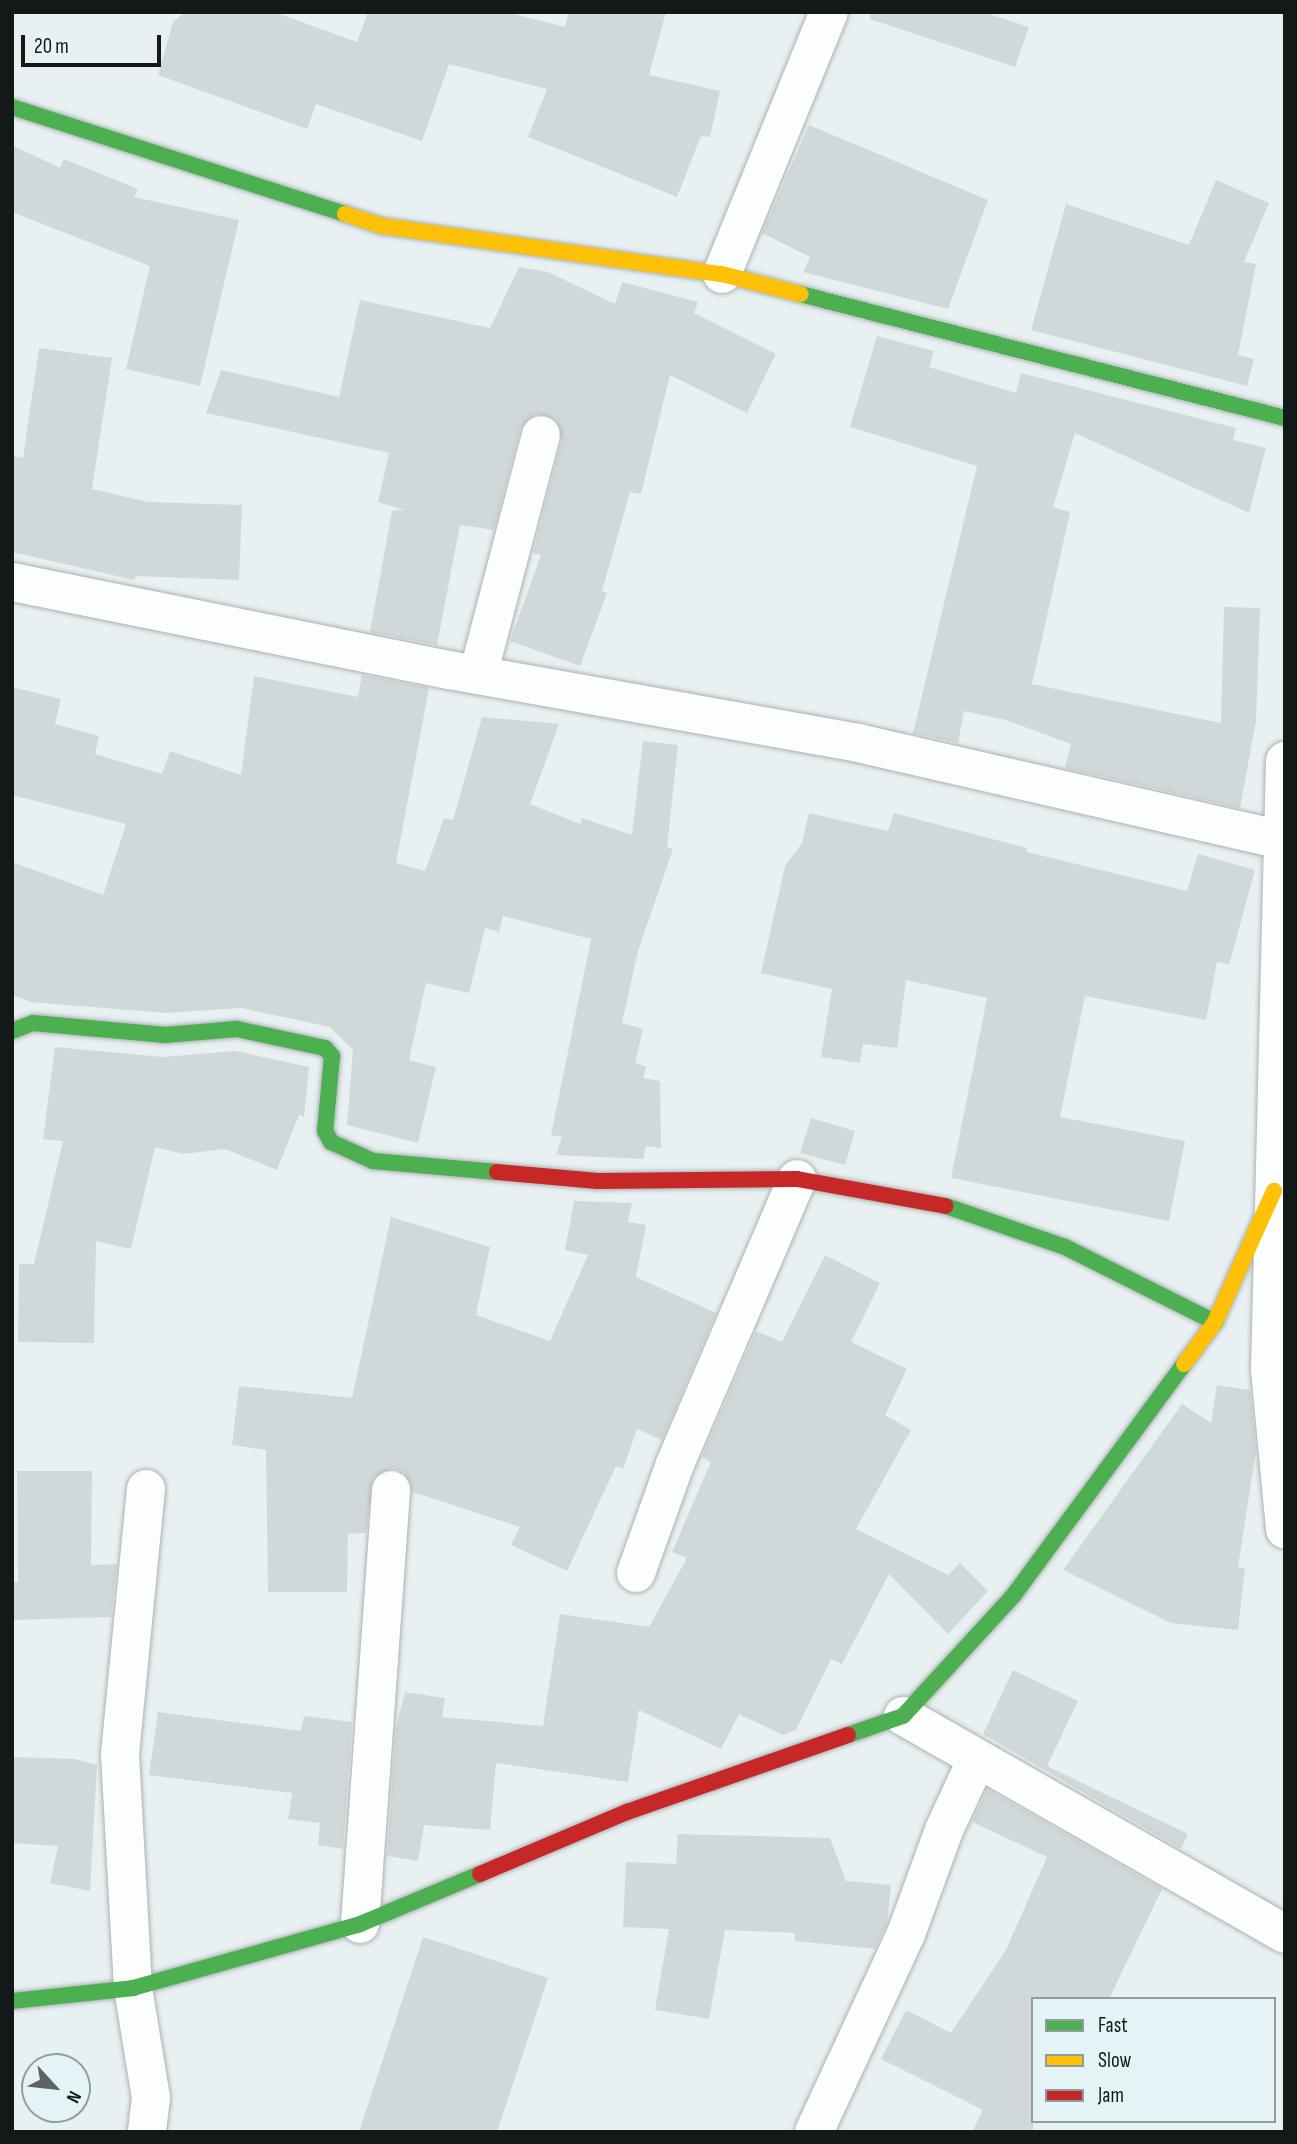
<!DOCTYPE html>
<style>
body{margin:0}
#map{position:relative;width:1297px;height:2144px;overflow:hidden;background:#e8f0f2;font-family:"Sofia Sans Condensed",sans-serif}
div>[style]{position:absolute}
.building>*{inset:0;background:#d1d8d9}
.roads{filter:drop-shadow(0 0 2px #acb2b4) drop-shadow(0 0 2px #acb2b4)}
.street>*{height:38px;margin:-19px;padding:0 19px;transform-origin:19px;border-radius:19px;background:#fcfdfd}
.fast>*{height:16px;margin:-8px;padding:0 8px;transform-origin:8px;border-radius:8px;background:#4caf50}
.slow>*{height:16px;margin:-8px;padding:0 8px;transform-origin:8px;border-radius:8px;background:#ffc107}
.jam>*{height:16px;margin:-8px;padding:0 8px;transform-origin:8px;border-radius:8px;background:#c62828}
span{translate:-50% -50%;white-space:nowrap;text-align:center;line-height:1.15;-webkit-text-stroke:7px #e4f4f6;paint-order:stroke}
.frame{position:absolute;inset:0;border:14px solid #131819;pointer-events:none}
.legend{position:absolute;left:1031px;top:1997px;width:245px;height:126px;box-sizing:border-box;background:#e4f4f6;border:2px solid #909c9e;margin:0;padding:9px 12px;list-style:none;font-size:21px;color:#131819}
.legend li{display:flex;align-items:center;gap:14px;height:35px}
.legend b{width:35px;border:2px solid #909c9e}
.north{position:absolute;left:21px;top:2053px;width:70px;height:70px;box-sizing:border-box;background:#e4f4f6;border:2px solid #909c9e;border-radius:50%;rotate:117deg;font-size:19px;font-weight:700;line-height:28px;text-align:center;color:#131819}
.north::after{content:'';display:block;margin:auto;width:24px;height:32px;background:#5e6465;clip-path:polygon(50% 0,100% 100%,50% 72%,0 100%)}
.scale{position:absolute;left:21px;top:35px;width:140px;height:32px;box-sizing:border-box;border:4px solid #131819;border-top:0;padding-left:9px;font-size:21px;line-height:24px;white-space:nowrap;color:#131819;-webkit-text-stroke:5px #e4f4f6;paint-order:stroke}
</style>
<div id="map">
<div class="building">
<div style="clip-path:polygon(185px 12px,274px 12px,357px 42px,368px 12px,505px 12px,565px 27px,569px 12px,666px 12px,649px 75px,720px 91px,710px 137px,701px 136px,677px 197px,528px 137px,547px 89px,449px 64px,422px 141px,316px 104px,307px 129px,158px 75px,173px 22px)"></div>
<div style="clip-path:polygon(871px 12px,983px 12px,1029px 27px,1015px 67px,870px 19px)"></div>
<div style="clip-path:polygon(809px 125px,988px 200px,948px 309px,803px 272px,810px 257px,762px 233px)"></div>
<div style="clip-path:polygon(12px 145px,60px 168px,64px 159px,138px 189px,134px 197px,239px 220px,200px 386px,126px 369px,150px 266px,12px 212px)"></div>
<div style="clip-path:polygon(1216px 180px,1269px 203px,1244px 262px,1256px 264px,1238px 355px,1254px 359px,1247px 386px,1031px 330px,1066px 204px,1189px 245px)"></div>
<div style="clip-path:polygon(519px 267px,548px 272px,615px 304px,622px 282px,698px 302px,694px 313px,776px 354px,747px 413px,670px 375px,641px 494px,630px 492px,602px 591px,607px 593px,580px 666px,510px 641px,541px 555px,533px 553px,562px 440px,556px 419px,536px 414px,520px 429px,494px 530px,460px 525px,437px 645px,370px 632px,392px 511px,404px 510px,378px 502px,389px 453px,206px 413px,221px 370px,339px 397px,360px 300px,490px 328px)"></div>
<div style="clip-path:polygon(877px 336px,934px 351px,929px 367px,1016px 393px,1021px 373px,1236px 428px,1233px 440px,1266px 448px,1249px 513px,1075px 433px,1053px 507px,1070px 512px,1032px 684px,1221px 723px,1224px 607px,1260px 608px,1256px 721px,1240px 808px,1065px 768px,1071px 744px,1006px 720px,964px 711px,958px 743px,913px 733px,977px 466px,850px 427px)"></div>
<div style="clip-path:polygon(39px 348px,112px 358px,92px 489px,148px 502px,242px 505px,239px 580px,136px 576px,134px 580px,12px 552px,12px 455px,23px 458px)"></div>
<div style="clip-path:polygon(362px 675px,429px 688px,396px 863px,425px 871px,444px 818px,453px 820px,482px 717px,559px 724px,530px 804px,580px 824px,582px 818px,632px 835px,643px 741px,678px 745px,667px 847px,673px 849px,638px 951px,622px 1023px,643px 1029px,635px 1063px,646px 1067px,643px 1078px,660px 1081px,661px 1148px,646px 1146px,643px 1159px,556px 1155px,562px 1137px,551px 1135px,591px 939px,503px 916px,499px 932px,485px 928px,469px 993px,426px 983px,409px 1060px,436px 1067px,418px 1143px,347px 1125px,353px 1050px,330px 1027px,241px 1008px,165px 1013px,31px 1002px,12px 995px,12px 862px,103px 895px,126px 824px,12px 795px,12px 687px,61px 699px,55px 724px,99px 736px,95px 754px,162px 774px,170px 751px,241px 775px,254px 676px,358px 697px)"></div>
<div style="clip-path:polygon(809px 813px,888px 831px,894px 813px,1027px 848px,1027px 852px,1187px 891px,1198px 854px,1255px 870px,1229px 965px,1217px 962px,1206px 1020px,1085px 996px,1060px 1117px,1185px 1141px,1169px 1221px,951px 1178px,987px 998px,906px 980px,897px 1048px,863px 1044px,860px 1063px,821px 1057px,832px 989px,761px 973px,785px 866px,802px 843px)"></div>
<div style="clip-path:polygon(55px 1047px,163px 1057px,236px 1051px,309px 1067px,304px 1117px,299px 1115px,277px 1170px,225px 1149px,183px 1154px,155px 1147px,131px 1249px,96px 1241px,94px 1343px,18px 1342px,19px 1264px,34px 1264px,63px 1141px,43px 1139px)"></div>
<div style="clip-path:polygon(811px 1118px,855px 1131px,845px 1165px,800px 1153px)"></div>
<div style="clip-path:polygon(574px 1201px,632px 1203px,628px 1222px,646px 1225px,636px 1277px,716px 1313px,662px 1440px,637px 1429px,623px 1469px,616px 1466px,567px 1571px,511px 1545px,520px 1527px,413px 1492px,404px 1472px,392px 1468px,373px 1478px,366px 1533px,348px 1534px,347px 1592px,268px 1592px,266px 1450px,232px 1445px,239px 1386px,352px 1398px,391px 1217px,490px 1247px,476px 1315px,550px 1341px,588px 1255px,565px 1250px)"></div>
<div style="clip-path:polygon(825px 1255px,880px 1283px,851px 1342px,907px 1369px,885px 1415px,911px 1430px,856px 1529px,948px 1575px,960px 1563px,988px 1591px,948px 1634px,889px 1574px,842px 1664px,831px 1659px,796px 1730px,783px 1735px,739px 1714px,721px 1749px,639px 1710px,628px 1782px,496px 1763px,490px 1830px,424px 1825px,418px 1861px,387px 1856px,396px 1728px,405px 1692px,445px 1698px,442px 1717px,543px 1726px,560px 1614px,649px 1627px,687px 1558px,672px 1552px,711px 1462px,702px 1457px,756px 1331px,782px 1342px)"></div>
<div style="clip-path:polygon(1217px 1385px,1250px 1390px,1256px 1451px,1238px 1567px,1245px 1568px,1238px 1630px,1171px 1623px,1063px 1570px,1182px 1404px,1211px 1423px)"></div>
<div style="clip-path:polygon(17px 1471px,92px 1471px,91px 1565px,117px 1564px,111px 1617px,12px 1620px,12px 1582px,18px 1582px)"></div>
<div style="clip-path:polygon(1013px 1670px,1078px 1701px,1047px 1766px,1188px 1834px,1181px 1849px,983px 1734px)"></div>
<div style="clip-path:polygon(158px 1712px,301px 1731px,304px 1716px,352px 1722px,343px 1849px,318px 1845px,320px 1823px,288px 1819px,292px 1793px,149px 1775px)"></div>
<div style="clip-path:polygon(12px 1757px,75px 1759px,97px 1765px,90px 1891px,50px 1883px,58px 1846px,12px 1843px)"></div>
<div style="clip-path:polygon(987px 1789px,1162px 1889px,1109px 1999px,1033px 1999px,1033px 2132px,972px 2132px,983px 2110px,881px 2059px,906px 2010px,951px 2033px,1006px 1950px,1047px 1857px,972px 1822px)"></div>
<div style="clip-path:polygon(678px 1834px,830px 1838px,846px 1881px,891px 1885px,887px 1923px,875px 1949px,795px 1941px,795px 1933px,725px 1930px,709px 2019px,655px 2010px,669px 1929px,623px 1927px,626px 1862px,676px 1864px)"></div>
<div style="clip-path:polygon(423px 1937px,548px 1978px,497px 2132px,359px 2132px)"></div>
</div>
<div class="roads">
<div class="street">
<div style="left:722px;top:274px;width:283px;rotate:-67.8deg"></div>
<div style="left:12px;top:582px;width:446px;rotate:11.4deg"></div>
<div style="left:449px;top:670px;width:415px;rotate:10.1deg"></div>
<div style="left:858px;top:743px;width:436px;rotate:12.9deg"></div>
<div style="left:478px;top:675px;width:248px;rotate:-75.3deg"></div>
<div style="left:1285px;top:761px;width:609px;rotate:91.41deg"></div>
<div style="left:1270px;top:1370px;width:160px;rotate:84.6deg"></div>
<div style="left:146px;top:1489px;width:267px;rotate:95.6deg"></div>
<div style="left:120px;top:1755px;width:233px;rotate:86.8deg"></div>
<div style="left:133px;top:1988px;width:111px;rotate:80.7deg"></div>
<div style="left:151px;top:2098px;width:34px;rotate:97deg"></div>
<div style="left:636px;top:1573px;width:116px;rotate:-70.3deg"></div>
<div style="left:675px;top:1464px;width:310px;rotate:-66.8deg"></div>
<div style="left:903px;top:1716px;width:440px;rotate:29.7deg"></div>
<div style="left:360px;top:1924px;width:435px;rotate:-85.9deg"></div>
<div style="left:814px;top:2132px;width:218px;rotate:-65.1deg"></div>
<div style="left:906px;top:1934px;width:111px;rotate:-69.9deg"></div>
<div style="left:944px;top:1830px;width:78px;rotate:-65.1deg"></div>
</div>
<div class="fast">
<div style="left:12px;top:107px;width:350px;rotate:17.8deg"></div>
<div style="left:800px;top:294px;width:501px;rotate:14.34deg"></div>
<div style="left:12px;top:1031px;width:22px;rotate:-21deg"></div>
<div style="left:33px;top:1023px;width:133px;rotate:5.2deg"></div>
<div style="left:165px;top:1035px;width:72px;rotate:-4.8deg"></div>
<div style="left:237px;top:1029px;width:90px;rotate:12.2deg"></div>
<div style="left:325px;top:1048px;width:11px;rotate:49deg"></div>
<div style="left:332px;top:1056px;width:75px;rotate:95.3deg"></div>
<div style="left:325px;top:1131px;width:13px;rotate:61deg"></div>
<div style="left:331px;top:1142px;width:46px;rotate:24.3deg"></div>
<div style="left:373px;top:1161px;width:124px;rotate:5.1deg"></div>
<div style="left:946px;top:1206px;width:126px;rotate:19deg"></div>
<div style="left:1065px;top:1247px;width:168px;rotate:26.6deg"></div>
<div style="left:848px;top:1735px;width:58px;rotate:-19.1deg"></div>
<div style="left:903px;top:1716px;width:163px;rotate:-47.5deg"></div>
<div style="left:1013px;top:1596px;width:288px;rotate:-53.6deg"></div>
<div style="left:12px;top:2001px;width:122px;rotate:-6.1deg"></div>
<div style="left:133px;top:1988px;width:236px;rotate:-15.7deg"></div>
<div style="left:360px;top:1924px;width:130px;rotate:-22.6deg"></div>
</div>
<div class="slow">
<div style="left:345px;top:214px;width:40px;rotate:18deg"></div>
<div style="left:383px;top:226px;width:342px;rotate:8.1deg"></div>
<div style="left:722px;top:274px;width:81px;rotate:14.4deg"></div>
<div style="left:1184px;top:1364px;width:52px;rotate:-53.6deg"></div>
<div style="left:1215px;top:1322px;width:144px;rotate:-65.8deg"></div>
</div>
<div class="jam">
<div style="left:497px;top:1172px;width:101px;rotate:5.1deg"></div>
<div style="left:598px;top:1181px;width:199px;rotate:-0.6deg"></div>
<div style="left:797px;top:1179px;width:151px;rotate:10.3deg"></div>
<div style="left:480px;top:1874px;width:160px;rotate:-22.9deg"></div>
<div style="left:627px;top:1812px;width:234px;rotate:-19.2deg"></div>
</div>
</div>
<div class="frame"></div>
<ul class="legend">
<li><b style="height:9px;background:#4caf50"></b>Fast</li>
<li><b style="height:9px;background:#ffc107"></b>Slow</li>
<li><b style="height:9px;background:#c62828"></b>Jam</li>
</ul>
<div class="north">N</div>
<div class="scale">20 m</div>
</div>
